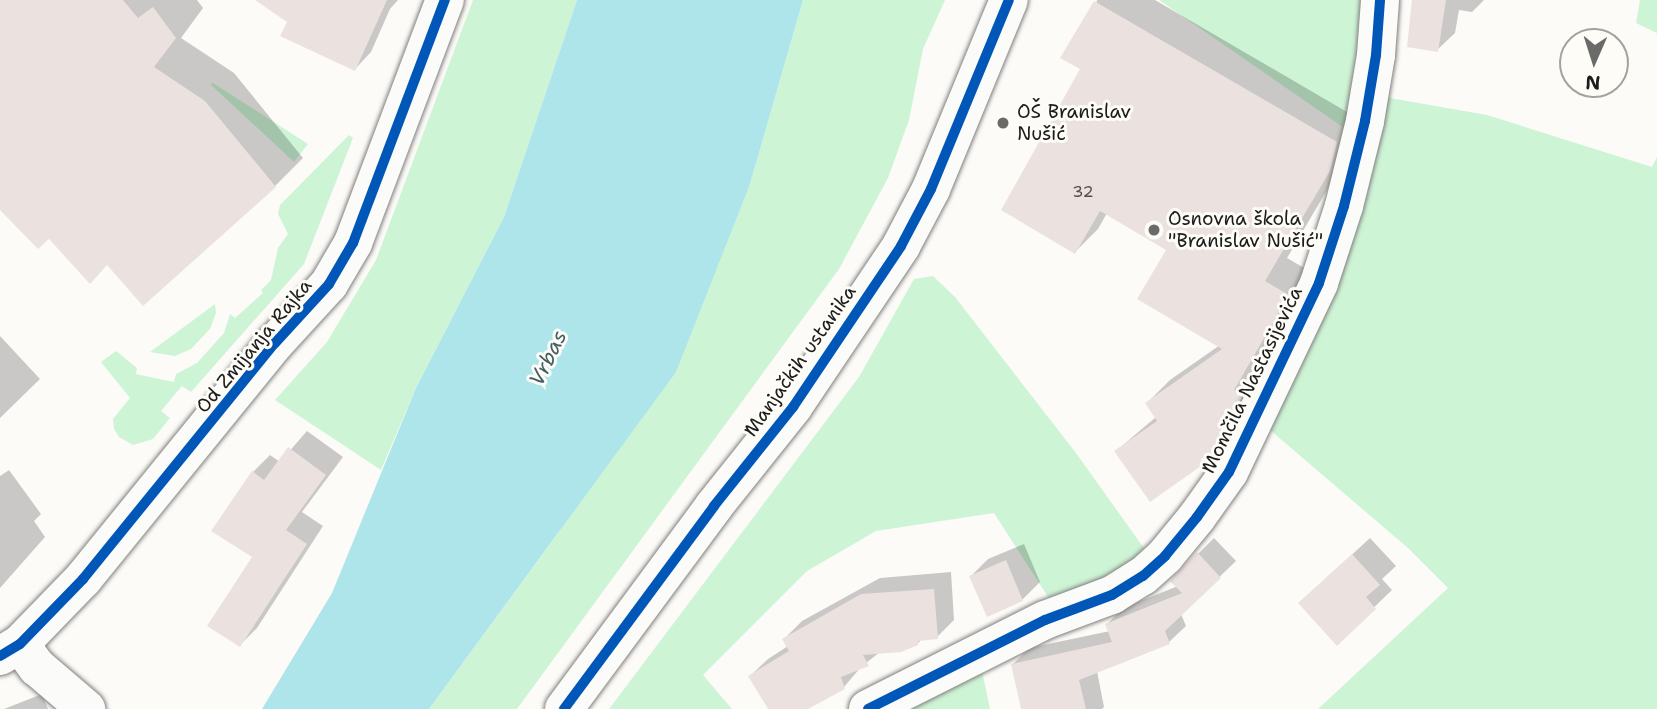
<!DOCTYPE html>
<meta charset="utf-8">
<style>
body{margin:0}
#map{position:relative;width:1657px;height:709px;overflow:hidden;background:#fcfbf8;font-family:"Shantell Sans",sans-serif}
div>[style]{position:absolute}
.green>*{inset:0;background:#cef4d6}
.water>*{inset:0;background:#ade5eb}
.shadow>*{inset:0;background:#0003}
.building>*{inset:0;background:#ebe2df}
.roads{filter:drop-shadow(0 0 2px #81807f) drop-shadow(0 0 2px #81807f)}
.minor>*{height:38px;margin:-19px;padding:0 19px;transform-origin:19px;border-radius:19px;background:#fbfbf9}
.major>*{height:38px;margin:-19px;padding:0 19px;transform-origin:19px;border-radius:19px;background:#fbfbf9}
.cycleway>*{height:10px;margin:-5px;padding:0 5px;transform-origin:5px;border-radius:5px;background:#0057b8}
.dots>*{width:19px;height:19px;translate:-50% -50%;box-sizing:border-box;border:4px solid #fdfcf7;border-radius:50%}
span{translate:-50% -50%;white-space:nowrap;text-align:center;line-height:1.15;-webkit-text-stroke:6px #fdfcf7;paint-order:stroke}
.number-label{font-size:16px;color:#514e4e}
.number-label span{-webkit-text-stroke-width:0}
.poi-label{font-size:19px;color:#1c1c1c}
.left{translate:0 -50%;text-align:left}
.street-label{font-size:19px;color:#1c1c1c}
.water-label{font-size:21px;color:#435f63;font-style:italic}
.north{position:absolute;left:1559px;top:28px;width:70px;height:70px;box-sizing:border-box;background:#fdfcf7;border:2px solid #a3a29f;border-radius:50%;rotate:183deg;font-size:19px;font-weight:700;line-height:28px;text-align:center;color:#1c1c1c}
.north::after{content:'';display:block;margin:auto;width:24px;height:32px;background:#6a6a69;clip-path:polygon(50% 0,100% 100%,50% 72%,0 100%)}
</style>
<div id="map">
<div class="green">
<div style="clip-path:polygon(473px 0,577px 0,504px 217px,416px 388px,381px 470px,275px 400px,327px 342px,376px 260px)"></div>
<div style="clip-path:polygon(803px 0,945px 0,923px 49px,909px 120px,888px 178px,839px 269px,517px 709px,429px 709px,559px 532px,750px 184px)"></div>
<div style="clip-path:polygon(1159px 0,1366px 0,1350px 132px)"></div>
<div style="clip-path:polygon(1640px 0,1657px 0,1657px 33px,1636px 23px)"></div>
<div style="clip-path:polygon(213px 83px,308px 144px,294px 162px,210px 84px)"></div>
<div style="clip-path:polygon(1384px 97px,1487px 115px,1652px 167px,1657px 157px,1657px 709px,1318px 709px,1448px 588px,1408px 548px,1270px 430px,1317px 332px,1355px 234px)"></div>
<div style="clip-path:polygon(349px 135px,353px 138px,304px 264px,191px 392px,182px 386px,161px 411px,170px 418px,153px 439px,133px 445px,119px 437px,114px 429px,113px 419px,130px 398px,101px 362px,116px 351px,137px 368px,136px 374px,174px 382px,176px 374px,197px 363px,224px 333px,230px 314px,235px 318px,263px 293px,261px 290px,271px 280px,278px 248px,288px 234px,278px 214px,280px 205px)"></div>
<div style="clip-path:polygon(933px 276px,955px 297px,1076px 453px,1146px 551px,1107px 579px,1052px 603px,994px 513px,876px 531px,807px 571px,703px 675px,732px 709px,609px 709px,859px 377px,914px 279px)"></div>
<div style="clip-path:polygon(215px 304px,216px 313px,210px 329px,191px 349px,175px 356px,150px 352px)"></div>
<div style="clip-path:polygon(981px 666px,990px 709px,892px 709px)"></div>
</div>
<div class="water">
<div style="clip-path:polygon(577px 0,803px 0,750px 184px,676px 372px,429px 709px,262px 709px,332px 593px,416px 388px,504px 217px)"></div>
</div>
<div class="shadow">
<div style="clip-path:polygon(0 0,197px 0,203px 8px,181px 38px,234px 73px,303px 158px,275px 186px,50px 237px,0 207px)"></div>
<div style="clip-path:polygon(301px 0,398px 0,390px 9px,371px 52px,355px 69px)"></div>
<div style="clip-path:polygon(evenodd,1097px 0,1155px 0,1359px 119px,1353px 146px,1287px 258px,1311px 272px,1256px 366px,1263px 372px,1234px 434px,1210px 458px,1116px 451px,1156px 417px,1147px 403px,1170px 380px,1220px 345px,1169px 249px,1107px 213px,1098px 229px,1075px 252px,1083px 69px,1097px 0,1243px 387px,1246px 389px,1217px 450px,1213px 450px,1243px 387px)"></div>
<div style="clip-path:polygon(1414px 0,1484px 0,1472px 12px,1459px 10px,1455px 33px,1437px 50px)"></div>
<div style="clip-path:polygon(0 336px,40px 379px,0 418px)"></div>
<div style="clip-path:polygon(307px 431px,343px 457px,302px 512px,323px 526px,257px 628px,240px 645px,254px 556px,253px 472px,270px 455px,280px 462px)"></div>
<div style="clip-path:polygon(9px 470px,41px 514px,34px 521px,45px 537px,0 588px,0 476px)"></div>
<div style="clip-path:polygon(1214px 538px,1236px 561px,1181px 614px,1186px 626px,1169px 642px,1097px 671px,1104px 707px,1102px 709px,1022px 709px,1013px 664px,1029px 648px,1110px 631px,1107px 624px,1123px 608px,1178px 586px,1198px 554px)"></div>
<div style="clip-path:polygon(1370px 538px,1396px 566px,1382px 579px,1392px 590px,1337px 643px,1318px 586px)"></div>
<div style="clip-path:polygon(1024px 544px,1040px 582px,1022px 600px,971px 576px,988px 559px)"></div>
<div style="clip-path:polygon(951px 572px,954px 620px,937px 637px,922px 639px,917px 644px,880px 652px,861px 667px,844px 687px,805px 709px,770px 709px,750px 676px,768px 659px,788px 646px,784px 639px,802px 621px,880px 578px)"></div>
<div style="clip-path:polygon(42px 694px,48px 709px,4px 709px)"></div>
</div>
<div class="building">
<div style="clip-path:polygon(0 0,123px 0,138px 18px,153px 7px,176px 38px,154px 67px,205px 101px,276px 187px,143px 306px,107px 265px,90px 284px,49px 239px,38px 249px,0 210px)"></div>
<div style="clip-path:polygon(255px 0,387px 0,355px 71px,280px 36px,287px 22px)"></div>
<div style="clip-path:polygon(1412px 0,1446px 0,1438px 52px,1407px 47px)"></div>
<div style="clip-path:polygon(1094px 1px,1337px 142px,1330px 171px,1265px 281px,1289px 295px,1234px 390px,1241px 396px,1211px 459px,1150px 502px,1114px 451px,1157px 421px,1145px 403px,1222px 349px,1137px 299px,1166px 250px,1100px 211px,1075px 254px,1001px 210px,1080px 69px,1060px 58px)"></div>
<div style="clip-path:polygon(288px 447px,326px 475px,286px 530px,307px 544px,240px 647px,207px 626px,252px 557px,211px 531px,252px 471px,264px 480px)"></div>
<div style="clip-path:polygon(1197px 552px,1221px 578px,1165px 631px,1170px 644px,1079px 680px,1086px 709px,1021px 709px,1011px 664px,1112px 642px,1105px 624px,1182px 593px,1170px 581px)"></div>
<div style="clip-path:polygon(1352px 554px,1380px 585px,1366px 597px,1376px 609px,1337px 646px,1298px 603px)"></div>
<div style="clip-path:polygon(1006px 560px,1023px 601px,987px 617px,969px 576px)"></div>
<div style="clip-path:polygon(934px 589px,938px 639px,918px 641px,918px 645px,901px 652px,863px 655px,869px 666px,841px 677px,845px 689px,808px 709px,768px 709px,748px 676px,789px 651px,782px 639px,861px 594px)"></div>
</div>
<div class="roads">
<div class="minor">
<div style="left:20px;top:644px;width:29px;rotate:54deg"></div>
<div style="left:37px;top:667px;width:65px;rotate:40.6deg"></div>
<div style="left:0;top:656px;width:23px;rotate:-31deg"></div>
<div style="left:20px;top:644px;width:91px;rotate:-45.9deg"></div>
<div style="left:83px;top:579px;width:304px;rotate:-50.9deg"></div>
<div style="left:275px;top:343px;width:80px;rotate:-47.5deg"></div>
<div style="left:329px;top:284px;width:48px;rotate:-59.7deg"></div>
<div style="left:353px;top:243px;width:260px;rotate:-69.3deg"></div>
<div style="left:868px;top:709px;width:198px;rotate:-26.7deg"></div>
<div style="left:1045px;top:620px;width:72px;rotate:-20.5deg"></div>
<div style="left:1112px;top:595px;width:36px;rotate:-32deg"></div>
<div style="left:1143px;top:576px;width:30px;rotate:-42deg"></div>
<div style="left:1165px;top:556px;width:50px;rotate:-50.6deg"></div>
<div style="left:1197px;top:517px;width:55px;rotate:-54.6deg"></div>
<div style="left:1229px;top:472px;width:209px;rotate:-64.5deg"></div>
<div style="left:1319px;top:283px;width:81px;rotate:-72deg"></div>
<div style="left:1344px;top:206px;width:88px;rotate:-76.1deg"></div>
<div style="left:1365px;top:121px;width:67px;rotate:-80.5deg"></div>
<div style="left:1376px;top:55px;width:55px;rotate:-85.8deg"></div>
</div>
<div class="major">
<div style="left:564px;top:709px;width:252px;rotate:-53.5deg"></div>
<div style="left:714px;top:506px;width:127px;rotate:-51.4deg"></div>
<div style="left:793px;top:407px;width:194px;rotate:-56.1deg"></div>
<div style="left:901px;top:246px;width:64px;rotate:-62.2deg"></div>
<div style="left:931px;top:189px;width:204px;rotate:-67.6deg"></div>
</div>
</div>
<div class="cycleway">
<div style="left:0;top:656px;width:23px;rotate:-31deg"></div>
<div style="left:20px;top:644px;width:91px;rotate:-45.9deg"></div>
<div style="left:83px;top:579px;width:304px;rotate:-50.9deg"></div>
<div style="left:275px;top:343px;width:80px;rotate:-47.5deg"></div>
<div style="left:329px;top:284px;width:48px;rotate:-59.7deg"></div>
<div style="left:353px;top:243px;width:260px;rotate:-69.3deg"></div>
<div style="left:564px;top:709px;width:252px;rotate:-53.5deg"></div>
<div style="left:714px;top:506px;width:127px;rotate:-51.4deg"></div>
<div style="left:793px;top:407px;width:194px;rotate:-56.1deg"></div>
<div style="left:901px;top:246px;width:64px;rotate:-62.2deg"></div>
<div style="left:931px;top:189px;width:204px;rotate:-67.6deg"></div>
<div style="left:868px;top:709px;width:198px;rotate:-26.7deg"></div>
<div style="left:1045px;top:620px;width:72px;rotate:-20.5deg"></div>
<div style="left:1112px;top:595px;width:36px;rotate:-32deg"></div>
<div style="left:1143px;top:576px;width:30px;rotate:-42deg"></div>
<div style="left:1165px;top:556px;width:50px;rotate:-50.6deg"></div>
<div style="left:1197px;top:517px;width:55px;rotate:-54.6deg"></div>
<div style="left:1229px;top:472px;width:209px;rotate:-64.5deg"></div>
<div style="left:1319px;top:283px;width:81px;rotate:-72deg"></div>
<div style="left:1344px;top:206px;width:88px;rotate:-76.1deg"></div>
<div style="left:1365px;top:121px;width:67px;rotate:-80.5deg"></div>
<div style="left:1376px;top:55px;width:55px;rotate:-85.8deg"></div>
</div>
<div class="dots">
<div style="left:1003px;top:123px;background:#6a6a69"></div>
<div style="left:1154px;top:230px;background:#6a6a69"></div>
</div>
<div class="number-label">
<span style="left:1083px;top:192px">32</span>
</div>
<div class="poi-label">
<span class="left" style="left:1017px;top:123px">OŠ Branislav<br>Nušić</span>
<span class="left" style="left:1168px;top:230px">Osnovna škola<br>"Branislav Nušić"</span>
</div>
<div class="street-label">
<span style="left:254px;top:346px;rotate:-50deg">Od Zmijanja Rajka</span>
<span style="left:800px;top:361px;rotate:-55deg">Manjačkih ustanika</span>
<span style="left:1252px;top:380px;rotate:-64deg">Momčila Nastasijevića</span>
</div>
<div class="water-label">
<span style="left:548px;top:358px;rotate:-64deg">Vrbas</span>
</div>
<div class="north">N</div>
</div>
